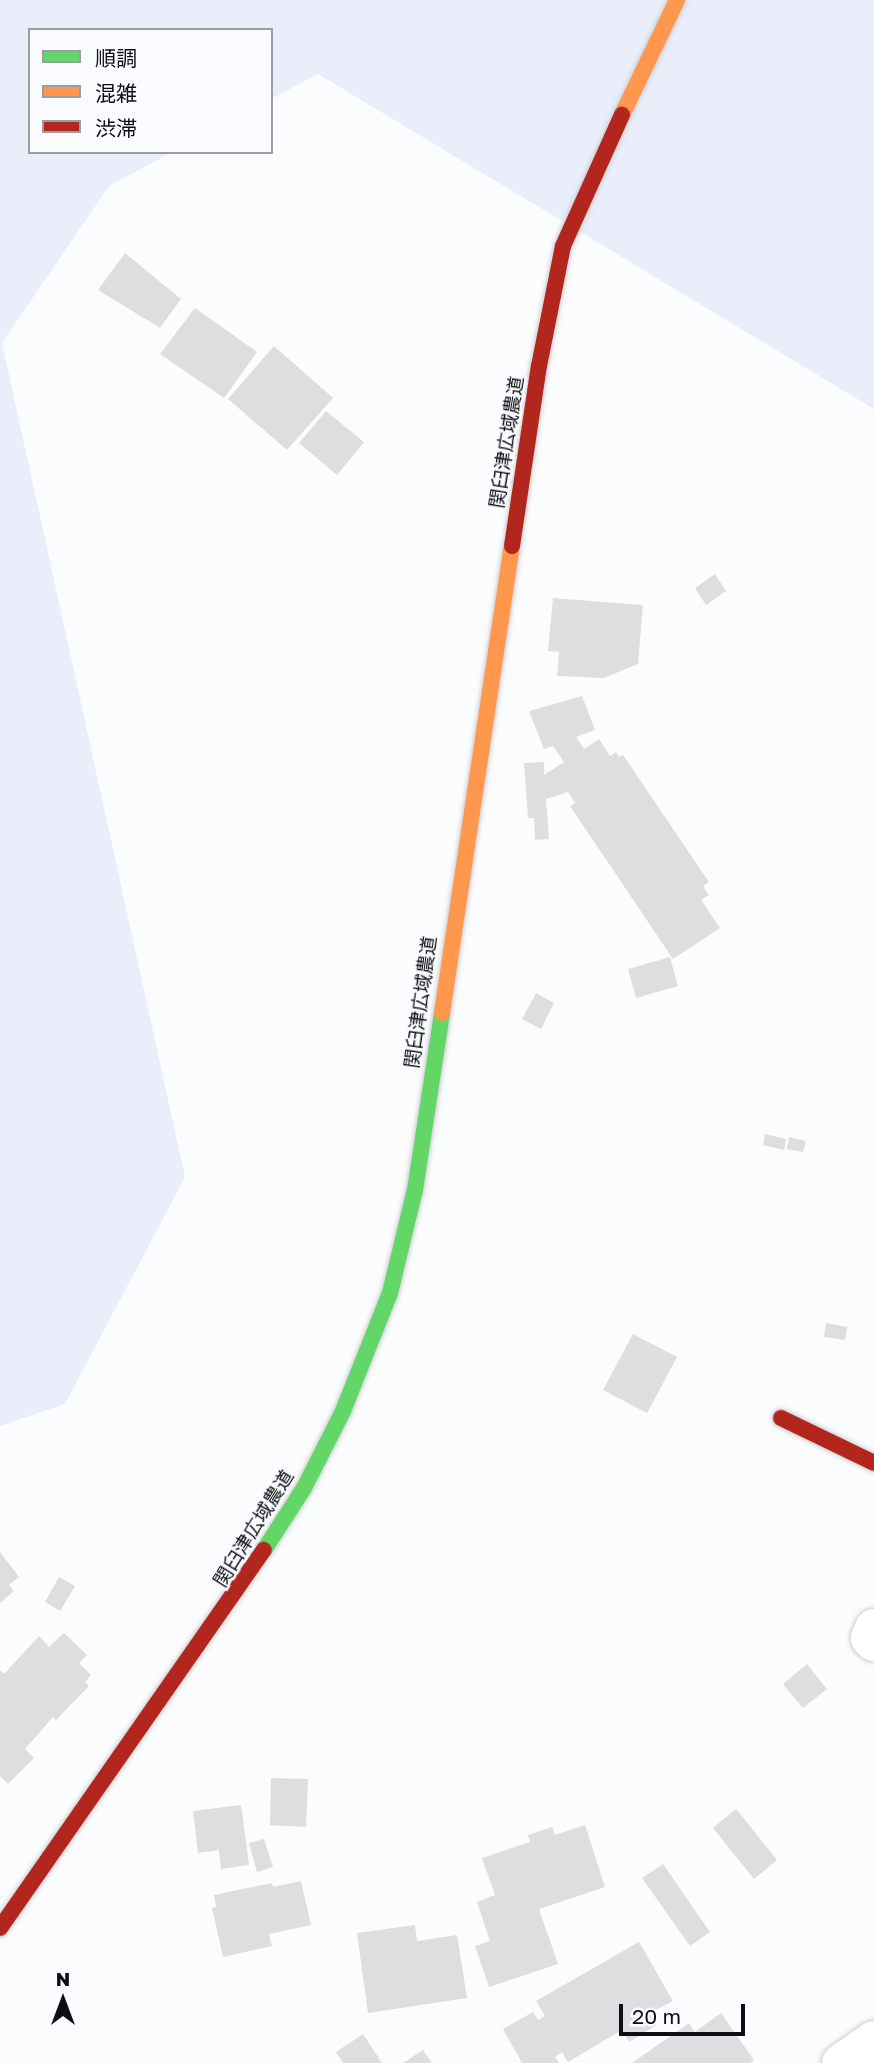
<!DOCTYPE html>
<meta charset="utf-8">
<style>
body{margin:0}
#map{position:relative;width:874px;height:2063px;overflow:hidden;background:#fbfcfd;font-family:"Golos Text","Noto Sans JP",sans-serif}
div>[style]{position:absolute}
.green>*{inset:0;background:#eaeefb}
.building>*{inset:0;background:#dcdee0}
.roads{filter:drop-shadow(0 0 2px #cdced1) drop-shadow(0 0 2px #cdced1)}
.street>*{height:38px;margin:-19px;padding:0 19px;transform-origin:19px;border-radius:19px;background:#feffff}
.fast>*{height:16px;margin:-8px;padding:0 8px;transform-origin:8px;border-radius:8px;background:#63d668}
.slow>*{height:16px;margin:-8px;padding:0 8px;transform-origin:8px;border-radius:8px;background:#ff974d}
.jam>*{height:16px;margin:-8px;padding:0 8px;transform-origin:8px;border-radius:8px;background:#b3261e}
span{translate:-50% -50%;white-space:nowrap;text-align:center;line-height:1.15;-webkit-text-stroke:5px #fafbfe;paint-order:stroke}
.street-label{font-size:19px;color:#0d0f13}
.legend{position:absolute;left:28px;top:28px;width:245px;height:126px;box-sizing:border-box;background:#fafbfe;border:2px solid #9b9da0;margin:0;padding:9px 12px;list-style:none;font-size:21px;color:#0d0f13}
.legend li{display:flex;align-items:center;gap:14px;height:35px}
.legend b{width:35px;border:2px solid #9b9da0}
.north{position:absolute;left:28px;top:1965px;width:70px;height:70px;-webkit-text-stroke:5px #fafbfe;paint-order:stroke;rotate:0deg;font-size:19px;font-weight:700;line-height:28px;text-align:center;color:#0d0f13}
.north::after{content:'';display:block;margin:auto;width:24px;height:32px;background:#0d0f13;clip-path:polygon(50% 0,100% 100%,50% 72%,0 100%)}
.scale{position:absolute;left:619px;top:2004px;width:126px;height:32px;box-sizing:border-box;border:4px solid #0d0f13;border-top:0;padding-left:9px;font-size:21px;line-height:24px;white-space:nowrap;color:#0d0f13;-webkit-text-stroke:5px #fafbfe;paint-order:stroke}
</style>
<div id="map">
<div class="green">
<div style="clip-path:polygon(0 0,874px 0,874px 409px,318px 74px,271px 99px,271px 30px,30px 30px,30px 152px,172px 152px,109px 186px,2px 343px,185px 1177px,65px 1404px,0 1426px)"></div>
</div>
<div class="building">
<div style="clip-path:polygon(125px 253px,181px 299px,160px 328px,98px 290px)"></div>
<div style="clip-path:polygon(195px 308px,257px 352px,224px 398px,160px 354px)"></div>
<div style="clip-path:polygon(274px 346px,333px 398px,287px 450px,228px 399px)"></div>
<div style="clip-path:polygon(326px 411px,364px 442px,337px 475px,299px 443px)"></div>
<div style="clip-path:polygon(715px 574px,726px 591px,706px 605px,695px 588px)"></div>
<div style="clip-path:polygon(553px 598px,643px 605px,638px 664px,604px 678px,557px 676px,559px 652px,548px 651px)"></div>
<div style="clip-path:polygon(582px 696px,595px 730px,576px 737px,584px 749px,599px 739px,610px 756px,616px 752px,619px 757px,623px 755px,709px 882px,703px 886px,709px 895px,701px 900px,720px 928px,673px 959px,570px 806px,575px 803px,568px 792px,546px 799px,549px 839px,535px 840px,534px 818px,528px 818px,524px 763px,544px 762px,544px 775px,564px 762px,553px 746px,544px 749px,529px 711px)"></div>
<div style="clip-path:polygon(670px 957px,678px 986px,636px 998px,628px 969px)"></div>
<div style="clip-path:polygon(536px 993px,554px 1003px,541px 1029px,522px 1019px)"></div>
<div style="clip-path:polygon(765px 1134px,786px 1139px,784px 1150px,763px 1145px)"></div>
<div style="clip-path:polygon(789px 1137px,806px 1141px,803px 1152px,787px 1149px)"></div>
<div style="clip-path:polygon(826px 1323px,847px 1327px,845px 1340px,824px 1337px)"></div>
<div style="clip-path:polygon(633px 1334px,677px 1357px,647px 1413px,603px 1390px)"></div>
<div style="clip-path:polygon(0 1552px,19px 1577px,9px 1585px,14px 1591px,0 1603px)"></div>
<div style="clip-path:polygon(59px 1577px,75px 1586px,60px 1611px,45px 1602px)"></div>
<div style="clip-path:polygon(64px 1633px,87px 1655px,79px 1663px,91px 1675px,85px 1682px,89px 1686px,56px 1720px,53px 1717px,25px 1749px,34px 1758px,8px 1784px,0 1776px,0 1670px,4px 1674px,39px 1636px,49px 1647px)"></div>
<div style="clip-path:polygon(807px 1664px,827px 1689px,803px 1708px,783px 1684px)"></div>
<div style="clip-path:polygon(271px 1778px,308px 1779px,306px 1827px,270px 1825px)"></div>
<div style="clip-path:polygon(241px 1805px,249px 1865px,221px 1869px,219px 1850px,198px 1853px,193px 1811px)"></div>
<div style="clip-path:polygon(736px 1809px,777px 1860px,754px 1879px,713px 1828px)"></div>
<div style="clip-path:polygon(585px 1825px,605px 1887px,539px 1909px,558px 1964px,489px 1987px,475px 1946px,490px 1941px,477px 1902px,495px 1895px,482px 1858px,530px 1842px,528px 1835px,552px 1827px,555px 1835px)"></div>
<div style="clip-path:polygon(264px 1839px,273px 1867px,257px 1872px,249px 1843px)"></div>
<div style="clip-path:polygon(663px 1864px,710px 1932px,690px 1946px,642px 1878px)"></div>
<div style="clip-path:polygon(301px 1881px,311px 1925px,269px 1934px,272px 1946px,223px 1957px,212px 1908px,216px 1907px,214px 1895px,272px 1883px,273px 1887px)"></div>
<div style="clip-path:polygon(415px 1925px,417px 1941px,457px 1935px,467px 1998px,368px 2013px,357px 1933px)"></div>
<div style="clip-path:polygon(639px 1942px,673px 2001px,650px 2013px,657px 2025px,629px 2042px,622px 2030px,568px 2062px,562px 2052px,555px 2057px,559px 2063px,522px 2063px,503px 2029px,533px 2012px,538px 2020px,545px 2016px,536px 2001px)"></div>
<div style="clip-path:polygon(721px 2013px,754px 2060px,750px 2063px,632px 2063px,689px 2023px,695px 2032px)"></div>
<div style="clip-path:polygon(363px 2034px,382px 2063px,343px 2063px,336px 2052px)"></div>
<div style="clip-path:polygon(423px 2050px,432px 2063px,403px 2063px)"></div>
</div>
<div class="roads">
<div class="street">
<div style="left:874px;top:1628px;width:11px;rotate:112deg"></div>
<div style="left:870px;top:1638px;width:6px;rotate:45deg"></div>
<div style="left:841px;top:2063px;width:40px;rotate:-34.9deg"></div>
</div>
<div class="fast">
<div style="left:264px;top:1550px;width:74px;rotate:-57.2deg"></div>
<div style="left:304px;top:1488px;width:86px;rotate:-63.1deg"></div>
<div style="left:343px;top:1411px;width:127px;rotate:-68.3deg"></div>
<div style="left:390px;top:1293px;width:106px;rotate:-76.4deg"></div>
<div style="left:415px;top:1190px;width:179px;rotate:-81.3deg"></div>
</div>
<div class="slow">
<div style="left:622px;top:115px;width:127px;rotate:-64.4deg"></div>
<div style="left:442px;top:1013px;width:472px;rotate:-81.5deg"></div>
</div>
<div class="jam">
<div style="left:512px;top:546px;width:182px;rotate:-81.5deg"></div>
<div style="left:539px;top:366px;width:122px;rotate:-78.7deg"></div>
<div style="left:563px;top:246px;width:144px;rotate:-65.8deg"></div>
<div style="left:781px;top:1418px;width:103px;rotate:25.8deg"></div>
<div style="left:0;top:1928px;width:461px;rotate:-55.1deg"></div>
</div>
</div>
<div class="street-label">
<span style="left:506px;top:442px;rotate:-81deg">関臼津広域農道</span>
<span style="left:420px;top:1002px;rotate:-82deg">関臼津広域農道</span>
<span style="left:253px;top:1528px;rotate:-58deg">関臼津広域農道</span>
</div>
<ul class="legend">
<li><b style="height:9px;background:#63d668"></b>順調</li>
<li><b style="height:9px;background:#ff974d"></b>混雑</li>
<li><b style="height:9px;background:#b3261e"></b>渋滞</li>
</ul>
<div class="north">N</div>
<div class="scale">20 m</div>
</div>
